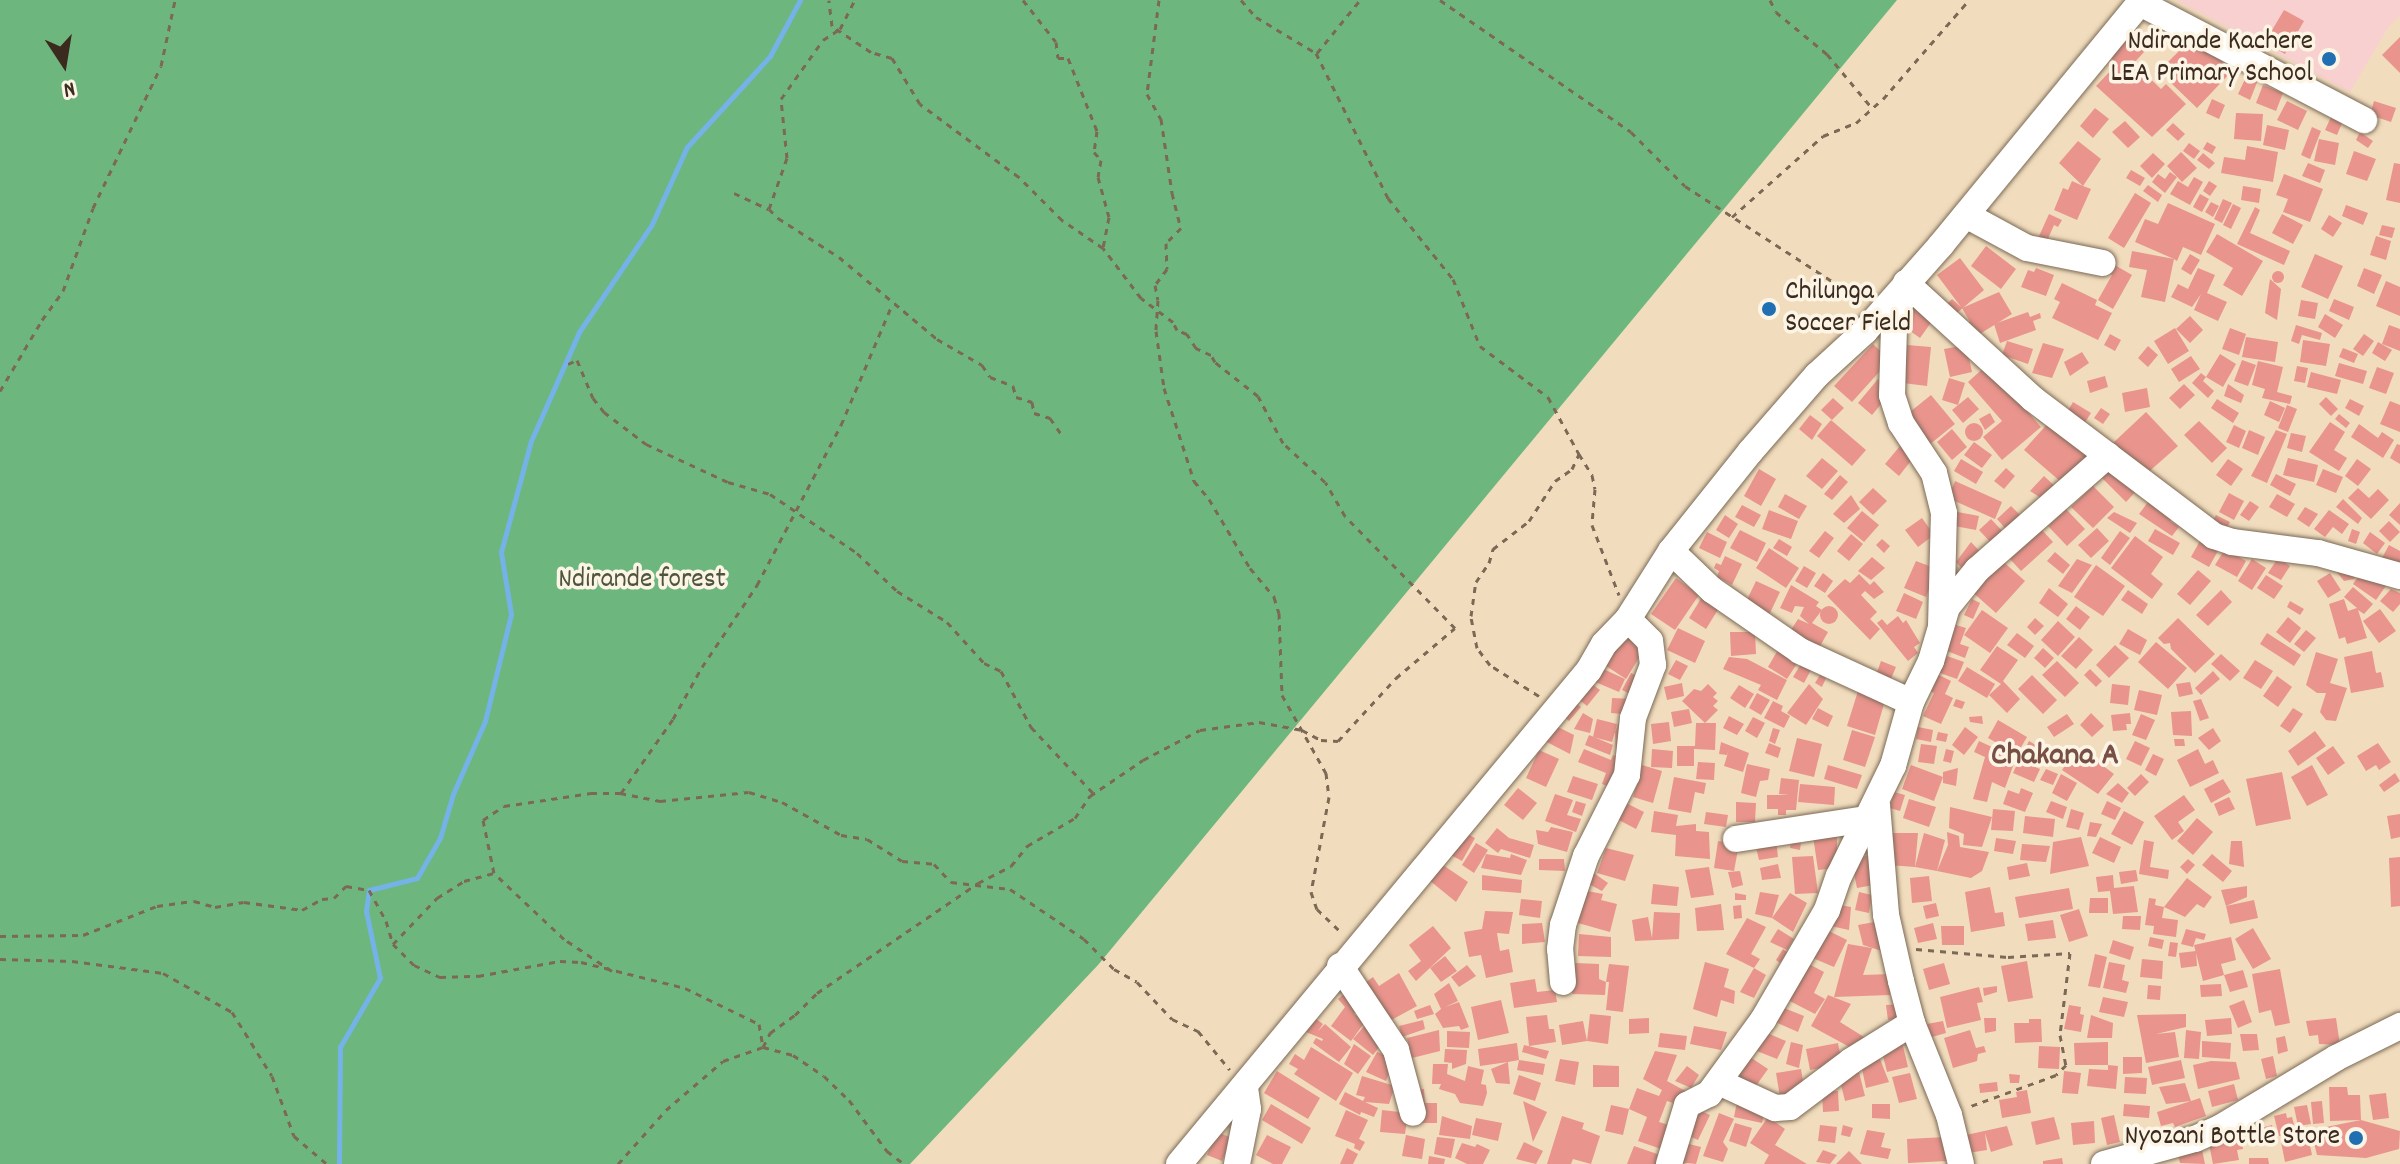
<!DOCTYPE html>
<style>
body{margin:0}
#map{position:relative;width:2400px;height:1164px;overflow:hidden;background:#f1ddbd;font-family:Dekko,sans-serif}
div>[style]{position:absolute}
.built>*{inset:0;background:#f7d0cf}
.forest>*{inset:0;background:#6db77e}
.stream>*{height:5px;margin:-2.5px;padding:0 2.5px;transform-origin:2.5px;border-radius:2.5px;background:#75b2e7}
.building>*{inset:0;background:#e9948d}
.round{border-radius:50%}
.path>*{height:3px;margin-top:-1.5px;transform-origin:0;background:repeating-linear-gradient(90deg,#7b6956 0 6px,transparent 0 12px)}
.roads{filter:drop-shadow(0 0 2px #7b6956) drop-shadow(0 0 2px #7b6956)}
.minor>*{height:26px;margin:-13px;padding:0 13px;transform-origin:13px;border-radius:13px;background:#fff}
.dots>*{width:22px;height:22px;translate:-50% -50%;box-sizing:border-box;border:4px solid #fcf5e5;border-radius:50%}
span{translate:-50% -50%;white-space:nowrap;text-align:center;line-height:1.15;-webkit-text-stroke:7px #fcf5e5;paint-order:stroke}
.poi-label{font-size:28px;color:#3b2a1e}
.right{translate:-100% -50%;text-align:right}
.left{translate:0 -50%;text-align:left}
.park-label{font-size:28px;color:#4e553c}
.quarter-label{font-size:32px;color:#784f45;font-weight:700}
.north{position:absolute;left:24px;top:24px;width:80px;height:80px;-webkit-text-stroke:6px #fcf5e5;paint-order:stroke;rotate:168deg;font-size:22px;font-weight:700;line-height:32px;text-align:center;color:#3b2a1e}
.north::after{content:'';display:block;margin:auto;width:28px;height:36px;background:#3b2a1e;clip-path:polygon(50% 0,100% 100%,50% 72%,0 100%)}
</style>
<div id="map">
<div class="built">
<div style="clip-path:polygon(2176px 0,2400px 0,2400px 16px,2389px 26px,2350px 92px)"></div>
</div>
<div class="forest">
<div style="clip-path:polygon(0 0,1897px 0,1098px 965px,910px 1164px,0 1164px)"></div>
</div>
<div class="stream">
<div style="left:339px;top:1164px;width:117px;rotate:-89.5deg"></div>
<div style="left:340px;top:1047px;width:80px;rotate:-59.9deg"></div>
<div style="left:380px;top:978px;width:68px;rotate:-101.8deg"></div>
<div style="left:366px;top:911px;width:21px;rotate:-82deg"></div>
<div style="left:369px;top:890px;width:49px;rotate:-14deg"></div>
<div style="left:417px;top:878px;width:46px;rotate:-60.1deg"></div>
<div style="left:440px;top:838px;width:46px;rotate:-73.5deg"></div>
<div style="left:453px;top:794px;width:80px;rotate:-66.3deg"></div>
<div style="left:485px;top:721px;width:110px;rotate:-76.3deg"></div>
<div style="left:511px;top:614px;width:63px;rotate:-99.2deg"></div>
<div style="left:501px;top:552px;width:115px;rotate:-74.9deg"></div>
<div style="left:531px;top:441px;width:119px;rotate:-66.2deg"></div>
<div style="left:579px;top:332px;width:130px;rotate:-55.9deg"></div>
<div style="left:652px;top:224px;width:85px;rotate:-65.6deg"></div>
<div style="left:687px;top:147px;width:123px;rotate:-47.6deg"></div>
<div style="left:770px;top:56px;width:64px;rotate:-61.8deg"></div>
</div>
<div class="building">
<div style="clip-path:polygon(2284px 10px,2304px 21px,2285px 54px,2265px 42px)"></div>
<div style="clip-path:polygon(2122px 30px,2144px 52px,2134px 63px,2161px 89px,2166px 84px,2186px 104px,2152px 137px,2096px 86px,2117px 64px,2103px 50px)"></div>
<div style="clip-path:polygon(2400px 37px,2400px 73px,2382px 55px)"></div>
<div style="clip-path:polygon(2203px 43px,2232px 71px,2197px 108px,2171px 83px,2165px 65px,2185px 45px,2194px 53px)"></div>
<div style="clip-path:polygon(2247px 75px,2258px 80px,2250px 100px,2238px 94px)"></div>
<div style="clip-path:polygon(2263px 85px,2283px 93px,2276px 111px,2256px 103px)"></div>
<div style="clip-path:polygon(2212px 99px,2225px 105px,2219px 119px,2206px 113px)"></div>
<div style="clip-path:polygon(2287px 101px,2307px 111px,2298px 130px,2277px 120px)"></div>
<div style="clip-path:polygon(2374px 101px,2396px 108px,2391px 122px,2370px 115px)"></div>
<div style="clip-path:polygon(2095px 108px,2109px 119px,2093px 138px,2080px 126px)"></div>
<div style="clip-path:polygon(2236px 113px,2263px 114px,2261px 141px,2234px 139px)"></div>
<div style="clip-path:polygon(2331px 117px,2343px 121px,2337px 135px,2325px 130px)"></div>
<div style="clip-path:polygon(2125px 121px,2140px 137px,2128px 148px,2112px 132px)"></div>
<div style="clip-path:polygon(2173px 123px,2185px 134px,2178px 141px,2166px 130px)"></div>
<div style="clip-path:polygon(2267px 125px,2289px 130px,2285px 150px,2263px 145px)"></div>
<div style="clip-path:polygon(2312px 127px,2321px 131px,2310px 159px,2301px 155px)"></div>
<div style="clip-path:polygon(2360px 132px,2373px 141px,2368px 148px,2356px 140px)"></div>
<div style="clip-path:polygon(2319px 139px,2339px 143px,2335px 165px,2314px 161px)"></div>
<div style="clip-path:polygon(2078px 141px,2101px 159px,2083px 186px,2091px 189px,2077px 220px,2054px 210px,2063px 188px,2068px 190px,2072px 181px,2083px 186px,2059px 163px)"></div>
<div style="clip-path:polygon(2207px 142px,2216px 147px,2212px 154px,2203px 149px)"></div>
<div style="clip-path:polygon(2189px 143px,2200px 151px,2194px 159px,2183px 151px)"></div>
<div style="clip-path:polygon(2247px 146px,2278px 152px,2273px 182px,2221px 173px,2224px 157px,2245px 160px)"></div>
<div style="clip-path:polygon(2354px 151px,2376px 159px,2367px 181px,2346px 174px)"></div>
<div style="clip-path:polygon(2181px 152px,2197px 168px,2182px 182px,2167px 166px)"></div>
<div style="clip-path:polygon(2153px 153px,2165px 164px,2152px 178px,2140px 166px)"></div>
<div style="clip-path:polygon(2203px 153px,2215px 163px,2209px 169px,2197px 160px)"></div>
<div style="clip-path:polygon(2308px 163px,2325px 170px,2320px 183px,2302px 176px)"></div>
<div style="clip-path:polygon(2394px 163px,2400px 164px,2400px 203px,2386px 200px)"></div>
<div style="clip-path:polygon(2131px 170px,2145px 178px,2140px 186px,2126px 178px)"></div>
<div style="clip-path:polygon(2170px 172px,2177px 177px,2165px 193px,2152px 182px,2158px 174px,2165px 179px)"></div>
<div style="clip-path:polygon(2284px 174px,2323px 189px,2310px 222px,2283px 212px,2288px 199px,2276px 195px)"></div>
<div style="clip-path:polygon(2194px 177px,2203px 182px,2190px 205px,2170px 194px,2178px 181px,2188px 187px)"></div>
<div style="clip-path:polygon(2209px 181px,2217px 186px,2210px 196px,2203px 191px)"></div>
<div style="clip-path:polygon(2148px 185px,2162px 195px,2158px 202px,2143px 191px)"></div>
<div style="clip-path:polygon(2243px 186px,2261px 189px,2259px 203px,2241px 200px)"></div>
<div style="clip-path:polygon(2135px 193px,2151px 203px,2124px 248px,2108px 238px)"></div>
<div style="clip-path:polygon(2200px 194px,2209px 199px,2202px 212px,2193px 207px)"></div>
<div style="clip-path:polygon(2223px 199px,2232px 203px,2222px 223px,2214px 219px)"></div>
<div style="clip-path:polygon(2211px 202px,2219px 206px,2213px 217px,2205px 212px)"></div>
<div style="clip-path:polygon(2168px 203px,2215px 224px,2201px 255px,2183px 247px,2177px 261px,2174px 259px,2165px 302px,2141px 297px,2147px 270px,2129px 267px,2132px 251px,2174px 259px,2135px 242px,2145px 219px,2158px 224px)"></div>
<div style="clip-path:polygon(2233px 204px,2241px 208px,2231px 229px,2223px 225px)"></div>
<div style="clip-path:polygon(2346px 205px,2368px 213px,2363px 225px,2342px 216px)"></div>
<div style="clip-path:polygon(2255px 207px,2260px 210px,2250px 233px,2290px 251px,2284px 265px,2237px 244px)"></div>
<div style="clip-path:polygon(2049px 214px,2062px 220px,2058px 227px,2054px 225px,2044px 248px,2035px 245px)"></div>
<div style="clip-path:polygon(2282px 214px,2303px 225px,2293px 244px,2272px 233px)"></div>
<div style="clip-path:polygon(2329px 215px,2342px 223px,2333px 237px,2321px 229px)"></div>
<div style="clip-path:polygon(2382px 225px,2395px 228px,2392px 238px,2379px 235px)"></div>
<div style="clip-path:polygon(2217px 234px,2263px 261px,2242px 296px,2223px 285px,2233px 268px,2206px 252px)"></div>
<div style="clip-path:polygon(2376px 236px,2391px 241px,2386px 260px,2370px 255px)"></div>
<div style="clip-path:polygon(1986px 246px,2016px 269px,2001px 289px,1971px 266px)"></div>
<div style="clip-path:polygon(2190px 254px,2200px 260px,2191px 275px,2181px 269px)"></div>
<div style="clip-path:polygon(2315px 254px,2343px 266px,2328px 299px,2301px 287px)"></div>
<div style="clip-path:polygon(1960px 258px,1984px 290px,1951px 318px,1942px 309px,1952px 299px,1961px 307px,1937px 275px)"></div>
<div style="clip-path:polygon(2113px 264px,2132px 275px,2113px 309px,2098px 300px,2112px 275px,2108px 273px)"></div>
<div style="clip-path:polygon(2036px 268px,2054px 275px,2046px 296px,2021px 287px,2028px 270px,2034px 272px)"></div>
<div style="clip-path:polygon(2198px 268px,2215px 275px,2207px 293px,2227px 302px,2218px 321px,2194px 310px,2201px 294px,2192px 307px,2171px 297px,2178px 284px,2188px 289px)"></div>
<div style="clip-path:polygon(2364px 268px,2382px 275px,2374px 294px,2357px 286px)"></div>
<div class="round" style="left:2272px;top:271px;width:12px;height:12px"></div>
<div style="clip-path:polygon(2270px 279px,2281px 289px,2277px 320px,2265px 313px)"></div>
<div style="clip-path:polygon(2386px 281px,2400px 287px,2400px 316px,2376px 306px)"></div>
<div style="clip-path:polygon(2062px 283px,2097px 300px,2095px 305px,2112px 313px,2098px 340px,2052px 318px,2060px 302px,2054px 299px)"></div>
<div style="clip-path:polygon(1999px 292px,2012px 314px,1970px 340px,1962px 327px,1970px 322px,1962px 308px)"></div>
<div style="clip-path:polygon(2334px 299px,2354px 307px,2349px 320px,2329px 311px)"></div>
<div style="clip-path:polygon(2301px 300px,2318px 303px,2315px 319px,2298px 316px)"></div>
<div style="clip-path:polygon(1918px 305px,1935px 317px,1920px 338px,1903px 326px)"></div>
<div style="clip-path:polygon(2028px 312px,2030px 317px,2040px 313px,2041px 318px,2033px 321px,2036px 330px,2000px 343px,1994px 324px)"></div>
<div style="clip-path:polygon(2325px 314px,2343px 325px,2335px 338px,2318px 327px)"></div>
<div style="clip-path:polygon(2190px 316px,2203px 330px,2190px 343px,2176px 329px)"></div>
<div style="clip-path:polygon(2296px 325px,2322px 333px,2320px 340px,2302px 335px,2299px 344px,2291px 341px)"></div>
<div style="clip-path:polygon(2389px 325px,2400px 329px,2400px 351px,2382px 344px)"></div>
<div style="clip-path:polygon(2175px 328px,2189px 351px,2168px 364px,2154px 341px)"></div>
<div style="clip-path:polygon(2230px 328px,2246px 334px,2239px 355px,2222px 349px)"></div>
<div style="clip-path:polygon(2110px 334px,2121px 340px,2115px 351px,2104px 345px)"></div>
<div style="clip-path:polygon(2364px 334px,2374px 341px,2363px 356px,2353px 349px)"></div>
<div style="clip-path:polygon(2246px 337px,2278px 342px,2275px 362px,2242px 357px)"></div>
<div style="clip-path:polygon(2303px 340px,2330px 344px,2326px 366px,2300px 362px)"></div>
<div style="clip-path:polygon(2007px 341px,2033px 349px,2028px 364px,2002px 355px)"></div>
<div style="clip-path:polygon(2378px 342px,2392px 350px,2385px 361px,2372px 353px)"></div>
<div style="clip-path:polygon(2043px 343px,2064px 349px,2052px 378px,2032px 373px)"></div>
<div style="clip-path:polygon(1873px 344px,1890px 360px,1852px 402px,1834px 386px)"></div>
<div style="clip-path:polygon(1907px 345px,1931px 347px,1927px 386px,1903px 383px)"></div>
<div style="clip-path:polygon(1966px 345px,1972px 372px,1950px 377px,1944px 349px)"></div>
<div style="clip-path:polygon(2148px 346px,2158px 355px,2148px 367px,2138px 358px)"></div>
<div style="clip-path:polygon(2343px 348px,2358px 354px,2354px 363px,2339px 357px)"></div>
<div style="clip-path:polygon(2082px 352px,2089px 363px,2070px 376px,2064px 362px)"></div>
<div style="clip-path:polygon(2220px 354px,2236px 364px,2223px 387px,2206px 377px)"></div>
<div style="clip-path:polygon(2191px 356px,2200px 369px,2179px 382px,2171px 369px)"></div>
<div style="clip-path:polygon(2242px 360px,2256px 365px,2248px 386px,2234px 381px)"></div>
<div style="clip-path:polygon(2258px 361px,2283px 367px,2277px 392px,2292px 396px,2290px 404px,2262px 398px,2265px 389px,2252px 385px)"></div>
<div style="clip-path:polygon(2339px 363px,2367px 371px,2363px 384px,2335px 376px)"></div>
<div style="clip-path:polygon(1987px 365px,2041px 427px,2002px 460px,1983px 437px,2002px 421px,1968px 382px)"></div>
<div style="clip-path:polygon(2297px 366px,2308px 368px,2305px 383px,2294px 381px)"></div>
<div style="clip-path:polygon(2377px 367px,2394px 373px,2386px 394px,2369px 388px)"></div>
<div style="clip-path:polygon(2311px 372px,2341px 380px,2337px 394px,2307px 387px)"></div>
<div style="clip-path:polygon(2201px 373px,2206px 377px,2203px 381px,2214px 391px,2208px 398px,2192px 383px)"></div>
<div style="clip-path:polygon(2105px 376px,2108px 387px,2090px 393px,2087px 381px)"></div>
<div style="clip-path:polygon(1949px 378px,1965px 383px,1958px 405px,1942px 400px)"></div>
<div style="clip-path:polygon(1878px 379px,1887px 386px,1887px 397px,1872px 415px,1858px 403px)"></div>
<div style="clip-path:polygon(2184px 384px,2195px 395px,2180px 409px,2169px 398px)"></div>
<div style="clip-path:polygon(2228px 384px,2244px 395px,2241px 403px,2224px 396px)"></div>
<div style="clip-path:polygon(2147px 388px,2150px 407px,2125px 412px,2122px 393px)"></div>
<div style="clip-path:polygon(1931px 395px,1955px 424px,1929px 445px,1905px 416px)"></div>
<div style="clip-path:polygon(1968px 397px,1979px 409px,1963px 423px,1952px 410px)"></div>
<div style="clip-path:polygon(2326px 397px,2338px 409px,2331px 416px,2319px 404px)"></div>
<div style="clip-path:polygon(1833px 398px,1844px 408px,1832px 420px,1821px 410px)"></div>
<div style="clip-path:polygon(2217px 399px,2239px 413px,2233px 423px,2211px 408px)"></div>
<div style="clip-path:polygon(2350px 399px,2364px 406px,2359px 416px,2345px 408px)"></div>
<div style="clip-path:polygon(2270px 401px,2285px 408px,2279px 422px,2264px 415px)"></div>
<div style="clip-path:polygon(2390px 401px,2400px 405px,2400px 432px,2380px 424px)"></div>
<div style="clip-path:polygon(2073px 402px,2091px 413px,2084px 424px,2066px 414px)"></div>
<div style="clip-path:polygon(2287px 405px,2297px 409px,2288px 432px,2278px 428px)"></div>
<div style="clip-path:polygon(2101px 408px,2110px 414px,2103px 424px,2094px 418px)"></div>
<div style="clip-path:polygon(2146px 412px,2178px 446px,2144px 476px,2113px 443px)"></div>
<div style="clip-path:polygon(1990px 413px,1995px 422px,1985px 430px,1979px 419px)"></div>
<div style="clip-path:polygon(2339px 414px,2350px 423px,2346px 428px,2335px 419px)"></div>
<div style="clip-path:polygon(1810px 415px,1822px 424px,1812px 440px,1799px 429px)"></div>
<div style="clip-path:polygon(1831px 420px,1866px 450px,1852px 466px,1817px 436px)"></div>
<div style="clip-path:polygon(2050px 421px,2094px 459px,2068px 488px,2024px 450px)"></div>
<div style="clip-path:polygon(2199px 421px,2227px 448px,2212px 463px,2184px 435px)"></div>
<div style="clip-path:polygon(2330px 422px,2345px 432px,2334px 450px,2347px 458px,2339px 471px,2309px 452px)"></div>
<div class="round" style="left:1965px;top:423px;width:18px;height:18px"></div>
<div style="clip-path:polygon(2359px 424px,2378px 438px,2382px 432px,2394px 440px,2383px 458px,2351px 437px)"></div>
<div style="clip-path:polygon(2234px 425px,2246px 431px,2239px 448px,2226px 442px)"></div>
<div style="clip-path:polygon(1952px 429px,1967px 447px,1952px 460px,1937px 442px)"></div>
<div style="clip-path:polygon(2249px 430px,2265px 437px,2258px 455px,2242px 448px)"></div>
<div style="clip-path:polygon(2276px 430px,2287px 434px,2267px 483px,2251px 476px)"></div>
<div style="clip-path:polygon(2291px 433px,2306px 436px,2302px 452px,2287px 448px)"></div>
<div style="clip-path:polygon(1974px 442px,1992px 455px,1982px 468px,1964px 455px)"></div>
<div style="clip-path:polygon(2397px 444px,2400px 445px,2400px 464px,2390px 458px)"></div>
<div style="clip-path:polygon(1900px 446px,1914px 457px,1899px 476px,1885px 464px)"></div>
<div style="clip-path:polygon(1822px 458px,1838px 471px,1822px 489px,1806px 476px)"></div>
<div style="clip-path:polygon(2288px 458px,2318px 465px,2314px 482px,2283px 475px)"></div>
<div style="clip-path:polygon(1961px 459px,1983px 472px,1976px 484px,1954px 471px)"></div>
<div style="clip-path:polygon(2228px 459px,2243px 469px,2231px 486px,2216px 475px)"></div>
<div style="clip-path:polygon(2357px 459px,2371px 469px,2358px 486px,2345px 476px)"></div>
<div style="clip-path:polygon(2116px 465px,2139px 488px,2126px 502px,2102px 478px)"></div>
<div style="clip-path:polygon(2006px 468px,2015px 476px,2004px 489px,1994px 481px)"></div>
<div style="clip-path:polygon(1759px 469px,1776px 479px,1761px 506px,1744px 496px)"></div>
<div style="clip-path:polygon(2323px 469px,2343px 477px,2336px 493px,2316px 485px)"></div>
<div style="clip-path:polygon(2276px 474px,2296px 484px,2290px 496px,2270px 485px)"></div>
<div style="clip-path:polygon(1840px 475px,1848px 482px,1832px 500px,1824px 494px)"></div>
<div style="clip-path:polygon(2044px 476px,2059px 490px,2047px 502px,2030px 491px)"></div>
<div style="clip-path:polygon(1955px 481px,2002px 502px,1995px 519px,1948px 498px)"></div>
<div style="clip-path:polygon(2093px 486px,2114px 507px,2093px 528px,2071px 507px)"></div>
<div style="clip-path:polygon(1873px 488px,1887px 501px,1873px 515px,1859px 502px)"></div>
<div style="clip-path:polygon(2358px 488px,2369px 498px,2378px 489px,2389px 500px,2371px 519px,2348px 498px)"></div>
<div style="clip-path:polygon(2229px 493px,2244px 501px,2234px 520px,2219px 512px)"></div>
<div style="clip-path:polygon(1785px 494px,1807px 506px,1799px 519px,1778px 507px)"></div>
<div style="clip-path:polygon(2277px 494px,2295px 504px,2287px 517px,2269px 507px)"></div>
<div style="clip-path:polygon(1851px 495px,1860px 509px,1844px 523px,1833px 514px)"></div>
<div style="clip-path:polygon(2151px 498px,2175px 514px,2170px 521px,2179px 527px,2172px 536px,2139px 514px)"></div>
<div style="clip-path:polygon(2343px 499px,2362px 518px,2358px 524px,2336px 507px)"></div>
<div style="clip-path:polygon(2250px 501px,2259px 507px,2249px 521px,2240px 515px)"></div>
<div style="clip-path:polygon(2400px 503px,2400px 525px,2389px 515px)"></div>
<div style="clip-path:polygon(1742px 505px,1761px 515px,1754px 527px,1735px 517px)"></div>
<div style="clip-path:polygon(2011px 506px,2026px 521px,2011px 535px,1997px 519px)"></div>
<div style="clip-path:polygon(2305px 507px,2318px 514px,2309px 527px,2297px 519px)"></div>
<div style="clip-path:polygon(2066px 509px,2085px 529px,2067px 546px,2048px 526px)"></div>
<div style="clip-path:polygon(1769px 510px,1798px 521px,1791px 539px,1762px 529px)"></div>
<div style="clip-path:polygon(2329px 510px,2349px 524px,2342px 534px,2333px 527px,2325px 537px,2314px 529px)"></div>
<div style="clip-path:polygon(1862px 511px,1879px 525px,1864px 542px,1847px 528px)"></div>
<div style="clip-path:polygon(1952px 511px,1979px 516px,1976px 530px,1949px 525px)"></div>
<div style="clip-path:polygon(2114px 512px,2137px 523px,2130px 533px,2107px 518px)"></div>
<div style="clip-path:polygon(1725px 515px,1738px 524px,1729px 538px,1716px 530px)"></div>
<div style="clip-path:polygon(2216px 515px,2230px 522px,2225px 531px,2211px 524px)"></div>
<div style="clip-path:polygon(1922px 518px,1934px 535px,1918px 547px,1905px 530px)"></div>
<div style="clip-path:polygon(1991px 519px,2006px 535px,1994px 546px,1979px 530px)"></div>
<div style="clip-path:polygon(2389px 521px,2400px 532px,2390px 542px,2379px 531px)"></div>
<div style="clip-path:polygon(2097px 528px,2109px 541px,2091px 558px,2078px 545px)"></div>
<div style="clip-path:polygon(2155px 529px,2180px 543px,2173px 555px,2148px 541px)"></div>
<div style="clip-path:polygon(2352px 529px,2360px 532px,2356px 544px,2348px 541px)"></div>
<div style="clip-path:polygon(1740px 530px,1766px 543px,1757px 562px,1730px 548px)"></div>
<div style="clip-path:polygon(2042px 530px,2053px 542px,2021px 571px,2010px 559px)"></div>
<div style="clip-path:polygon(1825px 531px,1834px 538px,1819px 558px,1809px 551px)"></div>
<div style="clip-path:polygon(2120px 531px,2130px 538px,2110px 565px,2101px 558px)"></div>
<div style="clip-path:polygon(1707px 532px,1727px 542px,1720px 558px,1699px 548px)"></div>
<div style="clip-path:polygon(2370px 532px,2385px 543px,2377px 554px,2363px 543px)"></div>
<div style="clip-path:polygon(1851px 534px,1863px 544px,1849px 561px,1837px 551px)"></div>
<div style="clip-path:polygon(2135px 536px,2163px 557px,2151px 574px,2163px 584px,2152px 599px,2111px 568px)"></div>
<div style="clip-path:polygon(1779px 539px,1792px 547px,1787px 556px,1773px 548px)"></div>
<div style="clip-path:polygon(1882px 539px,1890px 546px,1884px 553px,1876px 545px)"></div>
<div style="clip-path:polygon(2201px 539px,2219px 549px,2209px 567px,2191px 557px)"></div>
<div style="clip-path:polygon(1971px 542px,1987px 559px,1968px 575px,1956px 562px)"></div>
<div style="clip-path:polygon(2389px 545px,2400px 551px,2400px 567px,2382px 558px)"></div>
<div style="clip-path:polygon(1769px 548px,1799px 568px,1786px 588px,1756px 568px)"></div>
<div style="clip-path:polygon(2225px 549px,2246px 561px,2237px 577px,2215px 565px)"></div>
<div style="clip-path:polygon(2055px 552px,2070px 565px,2063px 574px,2047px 561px)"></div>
<div style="clip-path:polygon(1725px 556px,1742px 564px,1732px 585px,1717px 577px,1719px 571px,1714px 568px,1716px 563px,1721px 565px)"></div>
<div style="clip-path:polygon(1872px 557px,1885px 568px,1871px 580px,1858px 571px)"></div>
<div style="clip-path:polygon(1998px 557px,2025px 581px,1996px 613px,1970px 590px)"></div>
<div style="clip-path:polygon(2278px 558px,2290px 566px,2281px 580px,2268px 573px)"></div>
<div style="clip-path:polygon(2077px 559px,2092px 565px,2072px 593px,2058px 586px)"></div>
<div style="clip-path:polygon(2252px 559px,2266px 568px,2252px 590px,2238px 581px)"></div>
<div style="clip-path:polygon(1916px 561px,1937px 569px,1926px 597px,1904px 588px)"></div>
<div style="clip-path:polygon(2096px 565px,2125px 586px,2103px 616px,2074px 597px)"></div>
<div style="clip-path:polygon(1804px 566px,1816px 573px,1807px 588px,1795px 581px)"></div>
<div style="clip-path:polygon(2360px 566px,2354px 579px,2344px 581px,2335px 570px)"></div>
<div style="clip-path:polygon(2365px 567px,2388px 583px,2376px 600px,2353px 584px)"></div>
<div style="clip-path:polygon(2198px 570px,2211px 581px,2190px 605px,2177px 594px)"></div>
<div style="clip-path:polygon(1823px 573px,1833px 581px,1825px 593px,1814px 586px)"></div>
<div style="clip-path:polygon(2330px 573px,2341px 590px,2328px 598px,2317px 581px)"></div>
<div style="clip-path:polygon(1859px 574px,1870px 585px,1874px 581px,1884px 592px,1874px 599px,1865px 591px,1861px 595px,1877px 612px,1870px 619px,1880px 629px,1870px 640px,1827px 596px,1845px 579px,1850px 583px)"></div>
<div style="clip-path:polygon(2266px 575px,2283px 586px,2274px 599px,2257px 588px)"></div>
<div style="clip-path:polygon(1676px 578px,1699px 595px,1675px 630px,1651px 614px)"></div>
<div style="clip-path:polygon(1756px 581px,1780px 592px,1769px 615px,1745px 604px)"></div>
<div style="clip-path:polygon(1791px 585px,1819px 602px,1816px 606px,1822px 610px,1812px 623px,1828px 632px,1819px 648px,1789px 633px,1798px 619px,1809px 624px,1800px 616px,1804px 607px,1795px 606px,1792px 613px,1780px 608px)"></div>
<div style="clip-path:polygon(2353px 587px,2373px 604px,2364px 614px,2358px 610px,2367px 638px,2347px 644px,2345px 637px,2339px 639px,2329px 604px,2344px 599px,2348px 611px,2357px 608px,2344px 597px)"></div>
<div style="clip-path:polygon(2049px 588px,2068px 604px,2058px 617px,2039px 603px)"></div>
<div style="clip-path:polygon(2391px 589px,2400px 593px,2400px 604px,2393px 612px,2380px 601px)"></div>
<div style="clip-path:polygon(2128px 590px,2148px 604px,2142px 614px,2121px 600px)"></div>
<div style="clip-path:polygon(2221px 590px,2232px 602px,2208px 626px,2196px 615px)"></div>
<div style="clip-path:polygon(1904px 593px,1923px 602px,1916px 619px,1896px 611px)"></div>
<div style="clip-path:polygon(1702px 597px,1719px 608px,1706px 629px,1689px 618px)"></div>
<div style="clip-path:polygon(1972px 599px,1980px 603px,1973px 619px,1964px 615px)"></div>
<div style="clip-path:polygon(2290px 601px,2304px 609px,2300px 615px,2287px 607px)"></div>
<div class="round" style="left:1820px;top:606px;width:18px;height:18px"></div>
<div style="clip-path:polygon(2076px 606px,2090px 617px,2080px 630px,2066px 619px)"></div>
<div style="clip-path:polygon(2380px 609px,2396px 631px,2379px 643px,2363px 621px)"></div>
<div style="clip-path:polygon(1982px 610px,2008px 628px,1990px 653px,1964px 635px)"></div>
<div style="clip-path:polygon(1898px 616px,1903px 623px,1906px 620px,1920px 643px,1914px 647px,1918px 653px,1908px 661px,1877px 623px,1882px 619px,1887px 625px)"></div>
<div style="clip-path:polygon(2288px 617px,2301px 628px,2290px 643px,2276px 632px)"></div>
<div style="clip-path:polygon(2035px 618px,2044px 626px,2035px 635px,2027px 627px)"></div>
<div style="clip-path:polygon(2178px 618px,2215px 654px,2195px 673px,2171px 649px,2170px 643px,2164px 644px,2158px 638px)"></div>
<div style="clip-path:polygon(2058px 621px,2075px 637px,2058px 656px,2041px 640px)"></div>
<div style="clip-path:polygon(1956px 625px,1966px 628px,1960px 644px,1969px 647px,1965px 658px,1947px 651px)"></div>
<div style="clip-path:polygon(1678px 628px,1705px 641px,1695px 663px,1667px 650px)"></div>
<div style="clip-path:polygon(2128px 629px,2147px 640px,2140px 655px,2119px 644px)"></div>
<div style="clip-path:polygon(2306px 630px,2316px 638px,2304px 652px,2294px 644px)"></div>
<div style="clip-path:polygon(1623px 631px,1647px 645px,1626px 679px,1603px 664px)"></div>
<div style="clip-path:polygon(1730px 632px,1755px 632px,1756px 654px,1731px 656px)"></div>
<div style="clip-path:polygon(2017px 633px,2034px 646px,2025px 658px,2007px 645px)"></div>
<div style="clip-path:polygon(2267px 633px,2301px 655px,2294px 666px,2260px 644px)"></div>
<div style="clip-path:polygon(2079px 637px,2093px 650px,2076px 669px,2061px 656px)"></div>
<div style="clip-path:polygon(2156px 642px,2187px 668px,2168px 689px,2138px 662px)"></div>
<div style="clip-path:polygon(2115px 645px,2129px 658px,2109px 678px,2096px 665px)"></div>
<div style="clip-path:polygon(1997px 646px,2018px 660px,2003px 681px,2020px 699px,2007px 713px,1989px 695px,2001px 684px,1980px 670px)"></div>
<div style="clip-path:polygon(1779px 648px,1798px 662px,1787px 679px,1768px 667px)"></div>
<div style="clip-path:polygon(2043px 648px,2054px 658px,2045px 668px,2034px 658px)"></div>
<div style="clip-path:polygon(2372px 651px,2376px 673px,2381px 672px,2384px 687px,2351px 693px,2344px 657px)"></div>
<div style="clip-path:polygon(2316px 652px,2338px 659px,2330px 683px,2347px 688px,2336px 721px,2326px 720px,2320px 712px,2326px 693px,2317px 693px,2306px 685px)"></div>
<div style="clip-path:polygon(2221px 654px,2240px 671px,2230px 681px,2211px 664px)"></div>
<div style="clip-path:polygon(1947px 656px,1964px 662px,1957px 679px,1940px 673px)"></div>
<div style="clip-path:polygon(1729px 657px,1747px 659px,1787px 680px,1777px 700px,1758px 690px,1761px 685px,1723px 669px)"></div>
<div style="clip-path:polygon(1676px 660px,1688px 666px,1680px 680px,1668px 674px)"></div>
<div style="clip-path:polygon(2255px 660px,2273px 671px,2261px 689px,2243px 678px)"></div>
<div style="clip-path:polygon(1881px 661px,1896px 667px,1890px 681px,1876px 675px)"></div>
<div style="clip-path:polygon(2057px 661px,2079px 683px,2065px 697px,2042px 675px)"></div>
<div style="clip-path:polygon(1801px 664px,1811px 670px,1804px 683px,1793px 677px)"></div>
<div style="clip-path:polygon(1599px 667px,1625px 679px,1619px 692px,1593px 681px)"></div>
<div style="clip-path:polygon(1967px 667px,1995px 684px,1987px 698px,1958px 681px)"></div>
<div style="clip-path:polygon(2090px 669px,2102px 681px,2096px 687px,2084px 675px)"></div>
<div style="clip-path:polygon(2213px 671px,2220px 679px,2201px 695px,2195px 688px)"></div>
<div style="clip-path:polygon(1631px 673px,1645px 680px,1636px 697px,1622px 690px)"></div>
<div style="clip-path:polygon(1935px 673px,1951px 681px,1945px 694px,1953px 698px,1941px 724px,1923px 716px,1934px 693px,1928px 690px)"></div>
<div style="clip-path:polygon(1820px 675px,1826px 678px,1822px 687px,1815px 683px)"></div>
<div style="clip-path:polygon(2032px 675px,2057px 700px,2043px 714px,2018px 689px)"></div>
<div style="clip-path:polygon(2277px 676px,2292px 687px,2278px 707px,2263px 696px)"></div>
<div style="clip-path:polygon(1585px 679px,1600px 690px,1587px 706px,1573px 695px)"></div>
<div style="clip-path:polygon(2190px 682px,2193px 694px,2179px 697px,2176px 684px)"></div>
<div style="clip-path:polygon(1682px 683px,1684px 696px,1667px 700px,1664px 687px)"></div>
<div style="clip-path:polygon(1708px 684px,1717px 693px,1713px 697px,1718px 701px,1713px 706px,1718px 710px,1705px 723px,1716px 723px,1715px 750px,1694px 749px,1694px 766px,1677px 766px,1677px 746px,1695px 746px,1696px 723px,1705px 723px,1682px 701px,1694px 689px,1701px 691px)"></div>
<div style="clip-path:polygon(1809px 684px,1823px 699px,1806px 725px,1787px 713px)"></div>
<div style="clip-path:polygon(2112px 684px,2130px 686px,2128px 705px,2110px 703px)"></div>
<div style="clip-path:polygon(1739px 685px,1754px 694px,1745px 708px,1730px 698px)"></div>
<div style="clip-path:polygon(1859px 688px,1886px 697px,1875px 735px,1847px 726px)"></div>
<div style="clip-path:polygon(2139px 690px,2162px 695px,2157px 715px,2134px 710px)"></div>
<div style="clip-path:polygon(1757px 693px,1770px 700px,1761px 715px,1749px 708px)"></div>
<div style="clip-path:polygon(1568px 697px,1581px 707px,1569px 721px,1557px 711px)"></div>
<div style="clip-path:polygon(1612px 698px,1633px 699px,1632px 715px,1611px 713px)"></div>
<div style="clip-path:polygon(1956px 699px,1965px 702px,1962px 709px,1953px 706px)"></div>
<div style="clip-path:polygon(2201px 699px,2209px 718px,2200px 721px,2193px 701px)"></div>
<div style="clip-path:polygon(1773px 701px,1783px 706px,1781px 711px,1790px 716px,1784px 728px,1764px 718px)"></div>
<div style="clip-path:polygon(1818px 708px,1833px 716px,1828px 727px,1812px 719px)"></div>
<div style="clip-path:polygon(2293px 708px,2303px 714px,2290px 733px,2280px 726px)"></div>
<div style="clip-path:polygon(1689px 709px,1692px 723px,1674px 727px,1671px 712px)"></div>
<div style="clip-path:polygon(2191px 711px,2192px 736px,2173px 735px,2171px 712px)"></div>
<div style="clip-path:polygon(1583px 713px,1593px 719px,1590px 733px,1574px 729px)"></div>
<div style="clip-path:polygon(2091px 713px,2104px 726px,2092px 737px,2080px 725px)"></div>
<div style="clip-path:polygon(2130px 713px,2131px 724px,2126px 724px,2127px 730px,2113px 731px,2111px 715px)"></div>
<div style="clip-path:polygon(2067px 714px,2074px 724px,2054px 737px,2047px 727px)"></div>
<div style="clip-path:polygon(2141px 714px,2155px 720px,2146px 740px,2132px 735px)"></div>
<div style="clip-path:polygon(1729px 716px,1744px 724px,1737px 735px,1723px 728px)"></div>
<div style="clip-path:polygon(1982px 716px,1983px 724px,1970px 722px,1969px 717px)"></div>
<div style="clip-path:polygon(1621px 717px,1629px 748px,1616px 752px,1615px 732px,1612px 742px,1593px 737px,1597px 719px,1617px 724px,1615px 732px)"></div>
<div style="clip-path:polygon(1753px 717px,1765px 723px,1757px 738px,1745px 731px)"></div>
<div style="clip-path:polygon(1998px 720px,2027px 737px,2017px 754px,1988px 738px)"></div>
<div style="clip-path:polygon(1548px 722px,1574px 735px,1570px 754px,1541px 739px)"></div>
<div style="clip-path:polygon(1669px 722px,1671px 741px,1653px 744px,1651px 724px)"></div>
<div style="clip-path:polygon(1918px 727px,1933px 730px,1931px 742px,1916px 739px)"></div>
<div style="clip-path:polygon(1965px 727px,1978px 737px,1964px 755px,1952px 745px)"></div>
<div style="clip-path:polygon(1773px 728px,1780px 730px,1775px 744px,1769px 741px)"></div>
<div style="clip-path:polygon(2213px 728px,2221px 741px,2209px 750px,2198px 738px)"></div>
<div style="clip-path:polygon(1852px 730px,1875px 737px,1865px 767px,1843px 760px)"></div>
<div style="clip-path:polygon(2315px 731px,2326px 746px,2298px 766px,2288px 751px)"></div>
<div style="clip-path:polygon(1938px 732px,1948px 734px,1946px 742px,1936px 740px)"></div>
<div style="clip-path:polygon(1589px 735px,1613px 745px,1610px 755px,1585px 745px)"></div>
<div style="clip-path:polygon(1797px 738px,1822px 744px,1814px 777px,1789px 771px)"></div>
<div style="clip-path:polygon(2174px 739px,2184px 739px,2185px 746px,2175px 746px)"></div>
<div style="clip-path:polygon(1979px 741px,2016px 758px,2005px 788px,1992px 782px,1987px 802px,1973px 799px,1985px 757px,1974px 752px)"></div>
<div style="clip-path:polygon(2029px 741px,2047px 752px,2041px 764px,2022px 755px)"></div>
<div style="clip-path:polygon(2135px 741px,2150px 748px,2141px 766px,2126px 759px)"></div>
<div style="clip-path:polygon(1721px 742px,1749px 753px,1743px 772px,1724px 766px,1729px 749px,1727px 755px,1719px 754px)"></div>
<div style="clip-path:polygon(1769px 743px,1781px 748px,1778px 758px,1765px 753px)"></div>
<div style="clip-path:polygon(2378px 743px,2391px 762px,2379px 770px,2376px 765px,2366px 771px,2357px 756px)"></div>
<div style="clip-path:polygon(1921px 744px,1937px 746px,1934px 764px,1918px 762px)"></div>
<div style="clip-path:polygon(2333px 746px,2345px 763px,2328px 775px,2316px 758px)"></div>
<div style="clip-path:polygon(2078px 747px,2114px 774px,2098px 794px,2062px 770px)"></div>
<div style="clip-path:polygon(1584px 749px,1611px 760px,1613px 755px,1628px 761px,1617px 790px,1602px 784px,1606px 773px,1578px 762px)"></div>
<div style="clip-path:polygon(1652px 749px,1673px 751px,1672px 768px,1651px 767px)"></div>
<div style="clip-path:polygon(1946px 749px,1954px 751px,1951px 763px,1943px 761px)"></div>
<div style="clip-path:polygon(2198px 749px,2205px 764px,2213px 760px,2219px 773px,2190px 787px,2177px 760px)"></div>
<div style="clip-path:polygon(1539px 750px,1559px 759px,1546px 787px,1526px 778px)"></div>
<div style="clip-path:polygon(2153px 754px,2164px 759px,2156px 776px,2145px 770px)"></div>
<div style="clip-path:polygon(2019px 760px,2040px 769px,2034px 782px,2013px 773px)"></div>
<div style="clip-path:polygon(1698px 762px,1715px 763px,1714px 780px,1696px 779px)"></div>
<div style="clip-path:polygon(1747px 764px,1770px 769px,1768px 780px,1760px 781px,1756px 797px,1741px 793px)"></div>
<div style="clip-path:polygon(1642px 765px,1662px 771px,1653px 803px,1633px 797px)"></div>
<div style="clip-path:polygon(1828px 765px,1862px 775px,1857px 789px,1824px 779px)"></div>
<div style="clip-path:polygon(1911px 765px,1943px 777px,1934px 801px,1902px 789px)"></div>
<div style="clip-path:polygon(2312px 765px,2328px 795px,2307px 806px,2291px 777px)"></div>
<div style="clip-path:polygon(1958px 768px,1956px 786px,1943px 783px,1943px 772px)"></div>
<div style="clip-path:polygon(2046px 769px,2058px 774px,2053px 785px,2040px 780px)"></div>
<div style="clip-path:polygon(2282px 772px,2291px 819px,2256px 826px,2246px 779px)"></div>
<div style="clip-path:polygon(2395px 773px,2400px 781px,2384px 792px,2379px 785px)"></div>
<div style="clip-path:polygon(2061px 774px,2077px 783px,2067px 801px,2052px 793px)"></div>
<div style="clip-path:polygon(2141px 774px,2149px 782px,2135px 796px,2127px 788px)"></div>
<div style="clip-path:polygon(1573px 776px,1598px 784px,1592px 800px,1567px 792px)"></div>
<div style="clip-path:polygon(1674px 777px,1706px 783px,1704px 794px,1695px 792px,1691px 813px,1668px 809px)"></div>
<div style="clip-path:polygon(1781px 778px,1799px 780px,1796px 810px,1786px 810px,1786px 815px,1778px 815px,1778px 809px,1767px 809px,1767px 795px,1789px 795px,1779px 794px)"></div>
<div style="clip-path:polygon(2223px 779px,2231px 792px,2211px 803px,2204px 789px)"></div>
<div style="clip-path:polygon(2118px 783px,2129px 793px,2122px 803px,2106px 794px)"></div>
<div style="clip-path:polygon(1800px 784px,1835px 787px,1834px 805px,1798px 802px)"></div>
<div style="clip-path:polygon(1518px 788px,1537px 803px,1523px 820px,1504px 805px)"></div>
<div style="clip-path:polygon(2021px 788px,2033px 793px,2025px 812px,2003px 804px,2008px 790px,2019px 794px)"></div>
<div style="clip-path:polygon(1894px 792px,1905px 795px,1900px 811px,1890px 808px)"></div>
<div style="clip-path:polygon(1555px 794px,1573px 800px,1567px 815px,1581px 819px,1576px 832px,1545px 821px)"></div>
<div style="clip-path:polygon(2184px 795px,2195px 810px,2178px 822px,2184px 831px,2172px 840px,2154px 816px)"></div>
<div style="clip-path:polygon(2229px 797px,2235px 809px,2219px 816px,2214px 804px)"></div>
<div style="clip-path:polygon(1909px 799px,1936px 807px,1929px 827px,1903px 818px)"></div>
<div style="clip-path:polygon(1576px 801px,1586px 804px,1582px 816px,1572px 812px)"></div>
<div style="clip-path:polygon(2051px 801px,2067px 807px,2063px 819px,2046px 812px)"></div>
<div style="clip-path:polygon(2107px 801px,2121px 808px,2115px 820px,2101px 814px)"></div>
<div style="clip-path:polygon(1624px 802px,1644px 812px,1636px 829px,1615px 818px)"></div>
<div style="clip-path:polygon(1736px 802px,1756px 803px,1755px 822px,1736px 822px)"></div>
<div style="clip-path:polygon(1950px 807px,1992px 817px,1982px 847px,1963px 845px,1964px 834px,1949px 828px)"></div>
<div style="clip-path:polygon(1993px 809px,2015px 811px,2013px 831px,1991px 830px)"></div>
<div style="clip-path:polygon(2071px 809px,2084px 813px,2079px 830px,2066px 827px)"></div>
<div style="clip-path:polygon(1654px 811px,1678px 815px,1676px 826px,1696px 824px,1696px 831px,1709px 832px,1710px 859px,1675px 856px,1676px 835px,1651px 832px)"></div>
<div style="clip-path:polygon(2124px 811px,2144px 822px,2132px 845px,2111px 834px)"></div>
<div style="clip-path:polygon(1706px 812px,1728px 815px,1726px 827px,1704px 824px)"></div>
<div style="clip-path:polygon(2400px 814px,2400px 837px,2391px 839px,2387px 816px)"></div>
<div style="clip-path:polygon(2025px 816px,2055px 819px,2053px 837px,2023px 833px)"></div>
<div style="clip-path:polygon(2197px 818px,2213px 832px,2193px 855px,2177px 841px)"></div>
<div style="clip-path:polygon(2090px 822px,2102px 824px,2096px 837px,2087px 836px)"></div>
<div style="clip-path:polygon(1551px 827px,1573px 832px,1567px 852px,1538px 844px,1536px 830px,1548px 832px)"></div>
<div style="clip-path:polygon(1497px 828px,1509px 838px,1534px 845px,1530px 858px,1501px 849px,1498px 853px,1485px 843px)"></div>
<div style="clip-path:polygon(1462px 831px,1475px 838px,1462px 861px,1449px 854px)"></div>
<div style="clip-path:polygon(1947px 832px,1959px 836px,1960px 847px,1989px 852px,1982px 871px,1971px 878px,1937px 871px,1948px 845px)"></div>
<div style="clip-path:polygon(1890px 833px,1918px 833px,1915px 867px,1888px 865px)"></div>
<div style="clip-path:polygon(1924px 833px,1945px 840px,1937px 871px,1915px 867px)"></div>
<div style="clip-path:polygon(1837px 835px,1837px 868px,1818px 870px,1813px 836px)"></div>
<div style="clip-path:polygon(2081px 837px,2089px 866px,2050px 874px,2053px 842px)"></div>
<div style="clip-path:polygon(2100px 837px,2121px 847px,2114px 863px,2092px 853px)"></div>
<div style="clip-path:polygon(1996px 838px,2016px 841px,2013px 854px,1994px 851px)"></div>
<div style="clip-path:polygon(1776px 839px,1778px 857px,1759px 860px,1755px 843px)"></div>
<div style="clip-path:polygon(2144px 840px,2154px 842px,2150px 867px,2169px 870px,2168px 879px,2139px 874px)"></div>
<div style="clip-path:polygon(1718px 841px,1739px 844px,1734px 871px,1714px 868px)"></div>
<div style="clip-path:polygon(1791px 841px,1801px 842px,1800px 850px,1790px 848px)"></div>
<div style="clip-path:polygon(2231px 841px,2242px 841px,2244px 867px,2229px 864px)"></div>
<div style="clip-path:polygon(1476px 843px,1488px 850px,1474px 873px,1462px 865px)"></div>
<div style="clip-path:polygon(2022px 844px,2050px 846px,2046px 862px,2020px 860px)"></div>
<div style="clip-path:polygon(1606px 848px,1634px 855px,1625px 881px,1597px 873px)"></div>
<div style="clip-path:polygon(1486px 854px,1510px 858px,1511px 854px,1527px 860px,1521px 875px,1481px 868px)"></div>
<div style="clip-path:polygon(2212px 854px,2232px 871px,2223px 882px,2202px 865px)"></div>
<div style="clip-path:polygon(1873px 855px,1879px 884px,1857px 888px,1851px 859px)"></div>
<div style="clip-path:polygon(1813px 856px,1818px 893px,1795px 894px,1792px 857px)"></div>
<div style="clip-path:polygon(2400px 857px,2400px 906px,2391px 907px,2389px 858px)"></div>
<div style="clip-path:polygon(1539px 859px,1564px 859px,1565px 871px,1539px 870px)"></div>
<div style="clip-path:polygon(2188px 859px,2195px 865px,2187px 874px,2180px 867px)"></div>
<div style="clip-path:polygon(1440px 863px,1468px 882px,1456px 902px,1429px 880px)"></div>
<div style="clip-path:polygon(2027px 863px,2030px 876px,2009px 880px,2007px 867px)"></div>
<div style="clip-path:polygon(1778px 864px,1781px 878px,1762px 880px,1760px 868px)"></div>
<div style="clip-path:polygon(1709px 867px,1714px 895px,1691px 898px,1685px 870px)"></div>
<div style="clip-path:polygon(2136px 870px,2138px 881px,2121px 884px,2119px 872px)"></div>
<div style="clip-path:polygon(1591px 871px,1608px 883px,1602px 891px,1585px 882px)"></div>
<div style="clip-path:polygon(1740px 871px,1743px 885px,1732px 888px,1728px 872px)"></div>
<div style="clip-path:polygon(1482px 875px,1522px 880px,1521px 893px,1482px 890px)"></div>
<div style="clip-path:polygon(2113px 875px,2114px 888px,2134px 886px,2138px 912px,2113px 914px,2110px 891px,2098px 892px,2096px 877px)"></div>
<div style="clip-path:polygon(1929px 876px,1932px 901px,1912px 903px,1910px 878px)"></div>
<div style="clip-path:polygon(2187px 878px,2212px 897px,2204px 908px,2197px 904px,2185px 917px,2164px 907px)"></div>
<div style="clip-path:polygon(1653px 884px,1679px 887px,1677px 906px,1651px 904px)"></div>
<div style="clip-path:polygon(2247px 886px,2247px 897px,2226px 906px,2221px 890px)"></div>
<div style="clip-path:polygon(1990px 887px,1995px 913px,2003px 912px,2005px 926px,1971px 932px,1965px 892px)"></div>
<div style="clip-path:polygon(2069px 888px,2073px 909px,2019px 918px,2015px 897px)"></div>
<div style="clip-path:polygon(1587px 891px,1603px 894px,1601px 900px,1617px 904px,1610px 932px,1578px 923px)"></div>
<div style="clip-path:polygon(1760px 892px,1779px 895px,1772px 918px,1790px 893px,1807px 903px,1793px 932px,1772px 918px,1755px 914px)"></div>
<div style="clip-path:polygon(1859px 892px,1872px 895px,1869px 913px,1855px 910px)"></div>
<div style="clip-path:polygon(1735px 893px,1746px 895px,1746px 900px,1735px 900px)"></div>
<div style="clip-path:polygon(2090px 898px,2108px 898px,2108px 913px,2089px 913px)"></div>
<div style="clip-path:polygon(2149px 898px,2156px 899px,2155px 905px,2164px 907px,2162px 918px,2178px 920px,2176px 937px,2153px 934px,2154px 926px,2145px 925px)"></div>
<div style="clip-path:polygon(1521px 899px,1542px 901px,1540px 918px,1519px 915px)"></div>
<div style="clip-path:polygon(2254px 900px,2258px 918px,2230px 924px,2226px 906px)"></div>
<div style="clip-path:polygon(1936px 903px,1939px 916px,1926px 919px,1923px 906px)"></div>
<div style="clip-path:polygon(1721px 904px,1724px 930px,1697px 931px,1695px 908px)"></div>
<div style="clip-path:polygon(1835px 904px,1851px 907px,1849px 930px,1826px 925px)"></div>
<div style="clip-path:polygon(1741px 905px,1742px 918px,1734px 919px,1733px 906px)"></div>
<div style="clip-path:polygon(2079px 909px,2088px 936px,2069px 942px,2060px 915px)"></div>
<div style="clip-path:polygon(1485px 911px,1513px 912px,1509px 934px,1497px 933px,1500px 951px,1509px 949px,1513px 972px,1486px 978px,1481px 955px,1469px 957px,1464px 932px,1482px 929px)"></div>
<div style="clip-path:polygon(1654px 912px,1680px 913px,1679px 939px,1635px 941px,1632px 920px,1648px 917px,1652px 938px)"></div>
<div style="clip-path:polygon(2123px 916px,2141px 916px,2140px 930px,2122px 929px)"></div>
<div style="clip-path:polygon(1747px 918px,1766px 927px,1751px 954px,1760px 959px,1754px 968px,1726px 954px)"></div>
<div style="clip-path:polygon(1885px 920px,1885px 952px,1863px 945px,1858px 925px)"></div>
<div style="clip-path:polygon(2053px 920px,2056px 938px,2028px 941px,2025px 924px)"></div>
<div style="clip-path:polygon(1542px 923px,1545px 942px,1522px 944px,1522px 924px)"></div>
<div style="clip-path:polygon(1933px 923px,1937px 939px,1918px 943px,1914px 928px)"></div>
<div style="clip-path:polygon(1433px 926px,1451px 948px,1416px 981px,1408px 971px,1421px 961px,1409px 945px)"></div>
<div style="clip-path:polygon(1941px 926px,1964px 926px,1964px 945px,1942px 945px)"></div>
<div style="clip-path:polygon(1823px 928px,1847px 940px,1834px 967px,1808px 956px)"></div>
<div style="clip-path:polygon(2253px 928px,2271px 959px,2253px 969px,2235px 939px)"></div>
<div style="clip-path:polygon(1778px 929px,1794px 939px,1787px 950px,1770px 942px)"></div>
<div style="clip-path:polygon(2186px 929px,2206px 934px,2204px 940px,2196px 938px,2193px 947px,2181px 944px)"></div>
<div style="clip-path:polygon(1579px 934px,1611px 937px,1611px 957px,1578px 956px)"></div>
<div style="clip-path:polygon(2150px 937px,2164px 940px,2162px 949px,2148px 946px)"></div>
<div style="clip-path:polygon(2231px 937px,2236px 960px,2221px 964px,2224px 975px,2203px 981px,2194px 945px)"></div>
<div style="clip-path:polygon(2113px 940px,2134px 947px,2130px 960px,2109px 953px)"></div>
<div style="clip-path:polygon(2170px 942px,2178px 943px,2176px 957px,2168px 956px)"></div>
<div style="clip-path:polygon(1848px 944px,1872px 948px,1863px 975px,1891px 974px,1890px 995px,1834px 997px)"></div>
<div style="clip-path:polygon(1783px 949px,1787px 952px,1780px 963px,1776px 960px)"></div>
<div style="clip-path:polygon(2196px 951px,2197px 966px,2181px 968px,2179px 953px)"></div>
<div style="clip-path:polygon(2095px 954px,2107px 957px,2100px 988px,2088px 986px)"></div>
<div style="clip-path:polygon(1445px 956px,1457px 971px,1441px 982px,1430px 968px)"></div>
<div style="clip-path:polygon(2142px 959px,2163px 961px,2162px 979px,2140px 977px)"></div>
<div style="clip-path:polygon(2027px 961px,2033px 998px,2008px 1002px,2001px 966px)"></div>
<div style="clip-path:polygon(1705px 962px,1729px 969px,1724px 987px,1735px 991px,1734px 1004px,1721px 1000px,1717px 1017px,1693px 1009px)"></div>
<div style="clip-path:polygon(2109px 962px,2125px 965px,2122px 980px,2129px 982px,2126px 993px,2103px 988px)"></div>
<div style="clip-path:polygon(1575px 963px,1599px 964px,1599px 979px,1606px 982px,1609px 964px,1629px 966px,1623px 1012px,1606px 1010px,1609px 982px,1606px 982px,1605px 995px,1572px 994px)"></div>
<div style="clip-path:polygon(1807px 963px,1824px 972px,1814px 993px,1825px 999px,1815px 1014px,1782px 997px)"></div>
<div style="clip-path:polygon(1944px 963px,1950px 984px,1929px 990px,1923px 969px)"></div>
<div style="clip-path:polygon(1467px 965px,1476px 976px,1459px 987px,1451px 977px)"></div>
<div style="clip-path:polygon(1754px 968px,1766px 975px,1754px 998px,1740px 992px)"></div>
<div style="clip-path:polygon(2280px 969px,2290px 1023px,2275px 1026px,2271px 1010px,2259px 1013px,2252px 974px)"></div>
<div style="clip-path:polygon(2243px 970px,2248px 987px,2230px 992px,2224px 975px)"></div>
<div style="clip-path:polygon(1399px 973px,1417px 1006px,1386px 1023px,1362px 985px,1373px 977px,1379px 986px)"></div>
<div style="clip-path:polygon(1535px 979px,1537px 992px,1555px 990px,1557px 1002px,1514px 1008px,1510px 983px)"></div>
<div style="clip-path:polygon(1449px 983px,1458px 1001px,1445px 1007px,1459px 1002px,1469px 1027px,1461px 1030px,1459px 1026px,1443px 1028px,1435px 1014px,1441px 1009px,1434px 994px)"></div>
<div style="clip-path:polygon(2221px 984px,2222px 996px,2201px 997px,2200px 985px)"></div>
<div style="clip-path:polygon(2148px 985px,2161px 986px,2160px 1000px,2147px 999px)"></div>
<div style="clip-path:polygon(1997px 986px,1997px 992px,1984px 996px,1983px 988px)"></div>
<div style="clip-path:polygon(1979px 987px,1983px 1002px,1977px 1003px,1981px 1020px,1947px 1028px,1940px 997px)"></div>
<div style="clip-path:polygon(1350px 989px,1364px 1005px,1354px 1014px,1365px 1022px,1351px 1041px,1331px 1026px,1345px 1007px,1338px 999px)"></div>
<div style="clip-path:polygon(1828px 995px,1851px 1004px,1840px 1022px,1864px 1037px,1855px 1050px,1811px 1026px)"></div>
<div style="clip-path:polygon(2103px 997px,2128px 1002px,2124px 1017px,2099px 1012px)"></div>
<div style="clip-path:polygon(1501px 1000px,1509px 1033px,1478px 1040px,1471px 1007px)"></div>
<div style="clip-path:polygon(2244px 1000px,2252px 1022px,2238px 1028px,2229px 1006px)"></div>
<div style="clip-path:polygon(1903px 1004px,1905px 1018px,1888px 1020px,1886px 1005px)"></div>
<div style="clip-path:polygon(1430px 1005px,1434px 1014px,1417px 1019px,1414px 1011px)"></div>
<div style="clip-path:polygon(2069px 1005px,2081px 1007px,2080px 1014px,2084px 1015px,2081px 1032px,2064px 1029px)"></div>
<div style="clip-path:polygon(1779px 1006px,1804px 1016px,1798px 1032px,1773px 1021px)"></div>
<div style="clip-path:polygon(1590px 1014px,1611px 1016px,1608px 1044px,1587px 1041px)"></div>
<div style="clip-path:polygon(2186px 1014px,2186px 1027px,2156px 1034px,2175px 1032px,2179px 1057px,2146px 1063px,2137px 1015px)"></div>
<div style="clip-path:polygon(1547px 1015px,1549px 1029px,1554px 1029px,1556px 1042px,1529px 1046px,1526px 1017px)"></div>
<div style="clip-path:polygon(2091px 1015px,2113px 1023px,2112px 1038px,2087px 1038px)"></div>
<div style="clip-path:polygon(1649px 1018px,1649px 1033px,1629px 1034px,1629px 1019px)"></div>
<div style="clip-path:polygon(1984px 1018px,1996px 1018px,1996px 1031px,1985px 1033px)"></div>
<div style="clip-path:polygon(2231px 1018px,2232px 1034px,2207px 1036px,2205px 1020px)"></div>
<div style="clip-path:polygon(2336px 1018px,2340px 1045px,2319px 1044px,2318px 1035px,2309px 1036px,2306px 1021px)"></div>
<div style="clip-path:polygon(1316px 1019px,1323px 1024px,1318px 1031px,1325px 1024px,1351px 1047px,1339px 1062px,1313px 1043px,1316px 1038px,1322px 1041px,1323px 1039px,1306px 1032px)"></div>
<div style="clip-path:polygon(2029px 1019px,2041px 1019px,2042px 1042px,2015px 1043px,2014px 1023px,2029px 1023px)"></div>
<div style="clip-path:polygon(1423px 1020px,1425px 1029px,1402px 1037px,1399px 1026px)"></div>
<div style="clip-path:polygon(1583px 1021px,1587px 1041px,1562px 1045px,1559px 1025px)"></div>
<div style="clip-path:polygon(1943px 1021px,1946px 1033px,1932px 1037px,1927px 1024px)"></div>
<div style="clip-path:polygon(1366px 1024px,1384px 1041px,1373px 1055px,1353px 1039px)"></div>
<div style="clip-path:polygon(1694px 1026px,1727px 1032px,1721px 1050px,1690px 1044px)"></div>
<div style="clip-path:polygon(1439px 1030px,1440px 1051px,1412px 1058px,1407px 1038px)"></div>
<div style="clip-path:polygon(1970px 1030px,1976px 1048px,1984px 1046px,1986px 1052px,1978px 1054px,1977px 1061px,1953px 1068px,1944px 1038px)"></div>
<div style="clip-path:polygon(2186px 1030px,2201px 1032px,2199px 1059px,2184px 1058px)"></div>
<div style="clip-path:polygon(1447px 1031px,1470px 1032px,1469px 1048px,1447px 1047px)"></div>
<div style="clip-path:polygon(1660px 1033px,1687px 1036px,1685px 1050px,1658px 1047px)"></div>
<div style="clip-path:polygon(1767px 1033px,1786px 1041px,1777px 1059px,1757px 1051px)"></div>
<div style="clip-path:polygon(2240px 1034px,2257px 1034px,2259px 1050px,2243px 1051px)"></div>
<div style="clip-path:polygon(2285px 1036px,2288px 1051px,2278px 1054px,2276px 1038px)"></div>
<div style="clip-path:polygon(2202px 1041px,2231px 1043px,2230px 1059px,2202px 1057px)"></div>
<div style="clip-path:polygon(1791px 1042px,1803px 1045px,1799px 1068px,1786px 1064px)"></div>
<div style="clip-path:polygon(1902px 1042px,1908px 1067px,1887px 1072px,1881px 1048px)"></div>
<div style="clip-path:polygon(2108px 1042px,2108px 1065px,2075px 1065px,2074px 1043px)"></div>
<div style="clip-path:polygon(1517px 1043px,1519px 1060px,1508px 1062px,1510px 1084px,1496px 1083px,1491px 1069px,1508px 1062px,1480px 1066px,1478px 1049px)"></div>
<div style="clip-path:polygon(1838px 1043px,1842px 1064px,1810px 1070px,1806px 1049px)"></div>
<div style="clip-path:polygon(1354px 1044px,1371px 1056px,1358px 1074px,1344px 1064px)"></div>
<div style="clip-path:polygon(1524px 1045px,1549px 1051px,1546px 1059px,1522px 1052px)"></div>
<div style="clip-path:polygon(2039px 1046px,2060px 1047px,2059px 1069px,2038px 1068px)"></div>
<div style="clip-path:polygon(1311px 1047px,1353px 1073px,1336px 1101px,1294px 1074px,1298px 1069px,1289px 1064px,1295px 1054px,1304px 1060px)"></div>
<div style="clip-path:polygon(1445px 1049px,1467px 1050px,1466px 1064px,1452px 1069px,1452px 1063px,1444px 1062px)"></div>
<div style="clip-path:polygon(1655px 1051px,1677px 1055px,1667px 1081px,1689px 1093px,1682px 1106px,1667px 1101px,1659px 1122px,1672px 1126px,1664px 1150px,1638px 1141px,1647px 1117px,1629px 1109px,1623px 1135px,1605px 1131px,1611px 1105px,1629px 1109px,1637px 1088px,1659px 1096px,1662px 1090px,1643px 1079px)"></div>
<div style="clip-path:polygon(1377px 1052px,1395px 1059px,1386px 1081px,1366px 1072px)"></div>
<div style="clip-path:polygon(1747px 1055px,1768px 1069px,1753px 1090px,1732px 1075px)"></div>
<div style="clip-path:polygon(2273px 1056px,2277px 1076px,2266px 1079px,2261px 1059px)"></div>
<div style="clip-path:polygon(2123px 1057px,2142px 1057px,2142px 1073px,2123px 1074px)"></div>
<div style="clip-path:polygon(1560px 1059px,1579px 1062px,1575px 1085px,1555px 1081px)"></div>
<div style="clip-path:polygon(1880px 1059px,1889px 1082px,1866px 1088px,1861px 1064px)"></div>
<div style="clip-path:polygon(1519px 1060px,1545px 1064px,1543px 1075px,1517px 1070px)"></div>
<div style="clip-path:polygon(2181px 1060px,2185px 1078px,2152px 1085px,2148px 1067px)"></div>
<div style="clip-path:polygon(2211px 1061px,2236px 1062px,2240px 1079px,2198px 1089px,2193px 1065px)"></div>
<div style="clip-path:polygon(1433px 1064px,1448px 1064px,1447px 1074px,1465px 1081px,1468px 1066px,1484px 1070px,1481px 1084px,1486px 1085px,1487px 1093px,1483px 1106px,1460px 1103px,1455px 1094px,1439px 1089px,1441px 1084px,1432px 1084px)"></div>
<div style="clip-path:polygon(1593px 1065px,1619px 1066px,1619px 1087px,1593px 1087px)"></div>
<div style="clip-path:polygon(2108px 1065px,2118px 1066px,2116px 1089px,2087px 1086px,2089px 1069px,2108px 1070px)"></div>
<div style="clip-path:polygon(1687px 1066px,1699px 1075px,1691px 1088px,1675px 1081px)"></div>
<div style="clip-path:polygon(1801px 1069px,1805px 1093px,1780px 1097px,1776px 1073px)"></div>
<div style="clip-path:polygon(1277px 1071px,1320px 1098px,1308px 1119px,1264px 1093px)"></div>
<div style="clip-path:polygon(2064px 1071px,2081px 1073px,2078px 1094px,2062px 1093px)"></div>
<div style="clip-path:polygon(1859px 1072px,1865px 1096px,1845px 1101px,1839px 1077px)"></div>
<div style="clip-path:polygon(1910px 1073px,1917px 1099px,1899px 1103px,1892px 1077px)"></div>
<div style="clip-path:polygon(2009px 1074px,2020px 1075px,2019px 1083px,2010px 1083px)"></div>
<div style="clip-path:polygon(1519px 1075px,1541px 1083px,1535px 1101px,1513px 1094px)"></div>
<div style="clip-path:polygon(1362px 1076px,1395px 1086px,1389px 1104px,1365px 1102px,1378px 1108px,1374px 1117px,1361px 1112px,1360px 1115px,1339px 1104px,1345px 1092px,1363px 1101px,1365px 1097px,1356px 1095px)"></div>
<div style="clip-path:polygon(2125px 1077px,2147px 1078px,2146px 1094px,2124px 1093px)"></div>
<div style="clip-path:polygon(1997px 1082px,1998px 1091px,1980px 1093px,1979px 1084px)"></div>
<div style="clip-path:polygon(2185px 1083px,2191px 1101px,2200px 1098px,2206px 1116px,2175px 1127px,2173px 1123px,2161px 1126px,2157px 1112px,2191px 1101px,2166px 1104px,2159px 1087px)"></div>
<div style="clip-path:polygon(2234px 1084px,2238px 1100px,2212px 1107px,2208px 1091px)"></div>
<div style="clip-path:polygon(2329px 1087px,2347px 1087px,2348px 1095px,2360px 1095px,2361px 1120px,2330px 1121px)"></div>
<div style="clip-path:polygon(1424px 1089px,1425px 1103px,1437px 1103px,1437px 1123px,1421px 1123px,1415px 1090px)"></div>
<div style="clip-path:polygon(2027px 1090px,2031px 1113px,2002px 1118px,1999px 1100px,2017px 1097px,2016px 1092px)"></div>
<div style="clip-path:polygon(1838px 1091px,1839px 1111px,1823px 1112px,1822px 1092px)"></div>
<div style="clip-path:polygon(2386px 1093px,2389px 1118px,2373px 1120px,2369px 1095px)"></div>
<div style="clip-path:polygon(1523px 1101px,1547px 1112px,1533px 1142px)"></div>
<div style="clip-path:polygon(2322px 1101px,2324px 1123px,2313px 1124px,2311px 1102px)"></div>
<div style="clip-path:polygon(1737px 1102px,1765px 1108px,1762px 1123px,1734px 1117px)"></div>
<div style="clip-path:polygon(1271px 1104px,1311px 1128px,1302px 1144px,1262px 1120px)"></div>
<div style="clip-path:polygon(1872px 1104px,1890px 1104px,1890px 1119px,1872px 1118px)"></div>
<div style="clip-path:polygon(2124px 1104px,2150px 1106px,2149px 1118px,2123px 1116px)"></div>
<div style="clip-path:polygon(2307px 1105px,2311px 1124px,2298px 1126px,2294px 1107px)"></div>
<div style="clip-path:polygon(1694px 1108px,1710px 1115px,1698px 1140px,1684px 1134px)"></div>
<div style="clip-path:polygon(1346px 1110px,1368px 1120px,1359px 1139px,1365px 1142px,1360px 1151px,1354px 1148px,1355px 1144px,1335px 1136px)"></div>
<div style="clip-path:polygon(1382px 1110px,1408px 1113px,1405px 1134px,1380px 1132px)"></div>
<div style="clip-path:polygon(1719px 1113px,1734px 1119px,1723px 1142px,1728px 1149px,1723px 1162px,1703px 1156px)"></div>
<div style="clip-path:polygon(2286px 1113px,2287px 1118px,2292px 1117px,2296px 1132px,2279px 1136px,2274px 1116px)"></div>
<div style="clip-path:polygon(2114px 1115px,2120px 1142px,2107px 1145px,2101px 1118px)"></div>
<div style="clip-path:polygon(1442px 1116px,1472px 1126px,1470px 1139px,1439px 1135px)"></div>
<div style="clip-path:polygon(1562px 1116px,1584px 1123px,1582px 1129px,1600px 1136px,1591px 1164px,1573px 1159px,1571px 1164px,1547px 1164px)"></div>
<div style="clip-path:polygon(1768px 1117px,1785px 1129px,1775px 1145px,1807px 1164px,1764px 1164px,1769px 1155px,1750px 1143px)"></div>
<div style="clip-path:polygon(2054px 1117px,2060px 1139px,2036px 1145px,2031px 1122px)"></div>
<div style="clip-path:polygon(1476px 1118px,1502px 1123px,1498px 1141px,1472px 1135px)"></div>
<div style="clip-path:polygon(2361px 1120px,2400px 1131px,2399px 1149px,2366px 1158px,2317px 1155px,2311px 1130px)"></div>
<div style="clip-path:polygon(2094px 1121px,2095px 1143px,2073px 1145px,2071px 1123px)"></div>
<div style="clip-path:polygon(1735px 1123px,1752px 1128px,1746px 1147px,1729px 1141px)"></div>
<div style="clip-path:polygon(1820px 1125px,1837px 1127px,1835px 1143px,1818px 1141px)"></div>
<div style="clip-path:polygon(1843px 1125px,1853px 1128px,1850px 1137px,1841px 1135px)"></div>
<div style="clip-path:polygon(2272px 1125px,2275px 1139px,2258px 1144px,2254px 1130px)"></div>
<div style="clip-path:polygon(2007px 1126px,2013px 1145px,1991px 1152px,1985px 1133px,1987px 1150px,1968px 1153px,1966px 1135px)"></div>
<div style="clip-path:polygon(2250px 1128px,2253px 1142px,2246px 1144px,2243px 1129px)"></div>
<div style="clip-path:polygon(1867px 1130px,1885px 1133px,1881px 1147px,1891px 1149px,1888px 1159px,1860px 1154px)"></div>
<div style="clip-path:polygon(1217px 1132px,1232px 1138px,1222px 1161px,1207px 1155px)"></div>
<div style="clip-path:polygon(1267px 1135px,1291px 1147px,1282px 1164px,1273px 1164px,1256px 1155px)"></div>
<div style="clip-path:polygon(1406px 1135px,1425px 1139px,1422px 1159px,1402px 1156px)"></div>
<div style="clip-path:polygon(2308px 1136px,2312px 1155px,2285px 1162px,2281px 1142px)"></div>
<div style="clip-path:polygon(1437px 1137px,1455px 1139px,1451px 1158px,1434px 1154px)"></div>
<div style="clip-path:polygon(1946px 1137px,1947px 1161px,1908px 1163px,1907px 1139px)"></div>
<div style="clip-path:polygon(2237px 1139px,2242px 1141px,2243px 1149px,2237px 1150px,2239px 1160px,2213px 1164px,2209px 1144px)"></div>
<div style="clip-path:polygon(1524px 1142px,1543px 1151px,1536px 1164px,1516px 1159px)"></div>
<div style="clip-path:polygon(1462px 1143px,1475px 1147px,1477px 1144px,1490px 1150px,1483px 1164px,1467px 1164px,1455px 1158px)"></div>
<div style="clip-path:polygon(1685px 1143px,1701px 1147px,1696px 1164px,1679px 1162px)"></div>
<div style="clip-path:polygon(1634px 1146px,1663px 1156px,1660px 1164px,1627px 1164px)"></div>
<div style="clip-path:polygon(1347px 1148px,1358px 1154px,1353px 1164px,1340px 1164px)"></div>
<div style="clip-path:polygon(1823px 1150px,1837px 1155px,1830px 1164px,1816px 1162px)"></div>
<div style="clip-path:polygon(2202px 1150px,2205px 1164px,2180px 1163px,2178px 1155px)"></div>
<div style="clip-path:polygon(1849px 1151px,1862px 1164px,1836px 1164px)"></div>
<div style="clip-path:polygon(1429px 1156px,1445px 1159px,1444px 1164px,1428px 1164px)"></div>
<div style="clip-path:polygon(2062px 1158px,2063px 1164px,2043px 1164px,2043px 1161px)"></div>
<div style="clip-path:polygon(2249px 1158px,2268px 1158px,2269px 1164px,2249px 1164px)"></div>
</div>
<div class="path">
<div style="left:1023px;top:0;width:53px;rotate:51.8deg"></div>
<div style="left:1056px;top:42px;width:16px;rotate:83deg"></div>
<div style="left:1058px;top:58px;width:10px"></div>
<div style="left:1068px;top:58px;width:79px;rotate:68.3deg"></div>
<div style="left:1097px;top:131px;width:21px;rotate:98deg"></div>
<div style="left:1094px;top:152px;width:11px;rotate:49deg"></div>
<div style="left:1101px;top:160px;width:17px;rotate:100deg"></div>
<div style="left:1098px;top:177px;width:41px;rotate:74.6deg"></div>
<div style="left:1109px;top:217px;width:32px;rotate:101deg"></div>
<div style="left:1159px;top:0;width:95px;rotate:97.3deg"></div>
<div style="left:1147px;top:94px;width:29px;rotate:61deg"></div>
<div style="left:1161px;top:119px;width:75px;rotate:81.5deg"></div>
<div style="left:1172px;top:193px;width:36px;rotate:76deg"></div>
<div style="left:1181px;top:228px;width:21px;rotate:135deg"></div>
<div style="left:1166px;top:243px;width:26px;rotate:88deg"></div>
<div style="left:1167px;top:269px;width:20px;rotate:127deg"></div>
<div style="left:1155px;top:285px;width:15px;rotate:79deg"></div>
<div style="left:1158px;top:300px;width:31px;rotate:94deg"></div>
<div style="left:1156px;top:331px;width:58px;rotate:82deg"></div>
<div style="left:1164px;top:388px;width:98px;rotate:72.1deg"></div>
<div style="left:1194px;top:481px;width:23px;rotate:50deg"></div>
<div style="left:1209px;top:499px;width:80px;rotate:59.3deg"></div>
<div style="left:1250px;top:568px;width:38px;rotate:50deg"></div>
<div style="left:1274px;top:597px;width:17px;rotate:73deg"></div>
<div style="left:1279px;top:613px;width:82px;rotate:87.9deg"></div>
<div style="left:1282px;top:695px;width:90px;rotate:60.6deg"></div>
<div style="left:1326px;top:773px;width:24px;rotate:83deg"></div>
<div style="left:1329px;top:797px;width:97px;rotate:100.7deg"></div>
<div style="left:1311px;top:892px;width:18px;rotate:71deg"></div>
<div style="left:1317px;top:909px;width:33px;rotate:44deg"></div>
<div style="left:1241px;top:0;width:23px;rotate:49deg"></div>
<div style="left:1256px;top:17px;width:70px;rotate:31deg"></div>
<div style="left:1316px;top:53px;width:162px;rotate:63.6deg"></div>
<div style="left:1388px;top:198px;width:104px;rotate:51.3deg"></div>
<div style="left:1453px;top:279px;width:72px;rotate:68.1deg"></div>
<div style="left:1480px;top:346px;width:85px;rotate:36.9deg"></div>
<div style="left:1548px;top:397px;width:65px;rotate:61.5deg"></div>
<div style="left:1440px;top:0;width:232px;rotate:34.6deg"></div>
<div style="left:1631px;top:132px;width:76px;rotate:45deg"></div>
<div style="left:1685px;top:186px;width:213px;rotate:32.9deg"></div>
<div style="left:1770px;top:0;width:13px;rotate:63deg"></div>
<div style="left:1776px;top:12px;width:66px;rotate:39.5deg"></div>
<div style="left:1827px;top:54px;width:70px;rotate:50.2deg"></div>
<div style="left:1317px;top:53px;width:68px;rotate:-50.9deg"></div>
<div style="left:734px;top:193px;width:38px;rotate:25deg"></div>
<div style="left:769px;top:209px;width:13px;rotate:45deg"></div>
<div style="left:778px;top:218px;width:72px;rotate:32.6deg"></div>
<div style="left:839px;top:257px;width:128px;rotate:39.9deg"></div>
<div style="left:937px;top:339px;width:52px;rotate:30deg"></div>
<div style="left:982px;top:365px;width:14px;rotate:56deg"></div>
<div style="left:990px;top:377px;width:25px;rotate:21deg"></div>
<div style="left:1013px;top:386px;width:11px;rotate:75deg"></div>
<div style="left:1016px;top:397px;width:17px;rotate:17deg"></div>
<div style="left:1032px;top:402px;width:11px;rotate:80deg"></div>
<div style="left:1034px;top:413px;width:17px;rotate:17deg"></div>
<div style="left:1050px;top:418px;width:19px;rotate:55deg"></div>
<div style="left:769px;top:209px;width:54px;rotate:-70.6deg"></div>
<div style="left:787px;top:158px;width:59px;rotate:-95.8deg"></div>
<div style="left:781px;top:99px;width:72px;rotate:-54.6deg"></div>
<div style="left:823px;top:40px;width:20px;rotate:-33deg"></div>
<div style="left:840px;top:29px;width:33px;rotate:-63deg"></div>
<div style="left:1732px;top:217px;width:122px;rotate:-41.7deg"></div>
<div style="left:1823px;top:136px;width:35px;rotate:-22deg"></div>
<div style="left:1856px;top:123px;width:36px;rotate:-42deg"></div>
<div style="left:1883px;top:99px;width:131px;rotate:-49deg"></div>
<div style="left:568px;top:364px;width:10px;rotate:-24deg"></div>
<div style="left:577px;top:360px;width:41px;rotate:67.2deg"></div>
<div style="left:593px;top:398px;width:18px;rotate:52deg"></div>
<div style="left:604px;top:412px;width:53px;rotate:37.3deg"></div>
<div style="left:646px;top:444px;width:90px;rotate:24.9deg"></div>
<div style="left:728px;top:482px;width:44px;rotate:15.9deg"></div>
<div style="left:770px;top:494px;width:105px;rotate:34.1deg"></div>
<div style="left:857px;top:553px;width:55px;rotate:43.5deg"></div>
<div style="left:897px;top:591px;width:59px;rotate:31.8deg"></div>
<div style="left:947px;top:622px;width:55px;rotate:47.9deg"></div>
<div style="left:984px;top:663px;width:19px;rotate:25deg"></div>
<div style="left:1001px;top:671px;width:64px;rotate:61.8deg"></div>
<div style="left:1031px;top:727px;width:92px;rotate:46.8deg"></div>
<div style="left:0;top:391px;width:82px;rotate:-59.4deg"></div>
<div style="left:42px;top:320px;width:36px;rotate:-54deg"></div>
<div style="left:63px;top:291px;width:88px;rotate:-70.1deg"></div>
<div style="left:93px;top:208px;width:157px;rotate:-64.4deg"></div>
<div style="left:161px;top:66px;width:67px;rotate:-78deg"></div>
<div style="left:1539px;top:696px;width:58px;rotate:-147.7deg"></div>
<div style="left:1490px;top:665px;width:21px;rotate:-127deg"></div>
<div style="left:1477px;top:648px;width:33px;rotate:-101deg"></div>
<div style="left:1471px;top:616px;width:34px;rotate:-82deg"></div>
<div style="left:1476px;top:582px;width:23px;rotate:-56deg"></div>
<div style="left:1489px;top:563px;width:15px;rotate:-74deg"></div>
<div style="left:1493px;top:549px;width:46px;rotate:-37.9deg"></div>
<div style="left:1529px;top:521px;width:48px;rotate:-57deg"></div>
<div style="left:1555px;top:481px;width:21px;rotate:-35deg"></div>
<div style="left:1572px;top:469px;width:17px;rotate:-65deg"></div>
<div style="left:1579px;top:454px;width:25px;rotate:58deg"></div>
<div style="left:1592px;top:475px;width:14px;rotate:78deg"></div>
<div style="left:1595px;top:489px;width:36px;rotate:95deg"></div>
<div style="left:1592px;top:525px;width:75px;rotate:68.9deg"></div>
<div style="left:621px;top:793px;width:90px;rotate:-54.9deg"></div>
<div style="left:673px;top:719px;width:60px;rotate:-60.9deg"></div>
<div style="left:702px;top:667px;width:99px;rotate:-56.1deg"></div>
<div style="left:757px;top:585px;width:181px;rotate:-62.3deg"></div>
<div style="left:841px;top:425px;width:130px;rotate:-67deg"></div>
<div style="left:0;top:936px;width:83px;rotate:-0.7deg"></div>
<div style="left:83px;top:935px;width:79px;rotate:-21.4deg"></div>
<div style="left:157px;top:906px;width:37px;rotate:-8deg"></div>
<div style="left:194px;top:901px;width:22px;rotate:16deg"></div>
<div style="left:215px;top:907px;width:29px;rotate:-10deg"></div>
<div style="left:244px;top:902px;width:59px;rotate:7.9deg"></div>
<div style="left:302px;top:910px;width:23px;rotate:-29deg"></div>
<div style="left:322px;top:899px;width:12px;rotate:-5deg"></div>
<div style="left:334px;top:898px;width:17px;rotate:-45deg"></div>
<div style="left:346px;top:886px;width:23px;rotate:10deg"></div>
<div style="left:369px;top:890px;width:35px;rotate:61deg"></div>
<div style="left:386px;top:921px;width:24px;rotate:73deg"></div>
<div style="left:393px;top:944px;width:30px;rotate:45deg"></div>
<div style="left:414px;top:965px;width:29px;rotate:25deg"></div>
<div style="left:440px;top:977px;width:38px;rotate:-2deg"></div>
<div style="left:478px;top:976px;width:83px;rotate:-10.4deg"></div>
<div style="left:560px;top:961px;width:21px;rotate:3deg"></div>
<div style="left:581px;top:962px;width:107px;rotate:14deg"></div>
<div style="left:685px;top:988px;width:82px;rotate:25.9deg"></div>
<div style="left:759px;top:1024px;width:23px;rotate:80deg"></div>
<div style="left:763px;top:1047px;width:31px;rotate:15deg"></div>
<div style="left:793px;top:1055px;width:37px;rotate:34deg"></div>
<div style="left:824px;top:1076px;width:35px;rotate:44deg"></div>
<div style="left:849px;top:1100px;width:64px;rotate:53.3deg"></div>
<div style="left:887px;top:1151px;width:21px;rotate:37deg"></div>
<div style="left:393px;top:944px;width:64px;rotate:-46.3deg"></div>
<div style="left:437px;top:898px;width:32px;rotate:-32deg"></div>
<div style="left:464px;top:881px;width:31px;rotate:-15deg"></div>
<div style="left:1916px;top:949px;width:92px;rotate:5deg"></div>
<div style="left:2008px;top:957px;width:62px;rotate:-3.7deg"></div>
<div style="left:2070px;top:953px;width:83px;rotate:97deg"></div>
<div style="left:2060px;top:1035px;width:31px;rotate:79deg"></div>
<div style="left:2066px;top:1065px;width:14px;rotate:135deg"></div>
<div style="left:2056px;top:1075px;width:94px;rotate:160deg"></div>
<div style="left:0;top:959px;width:72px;rotate:1.6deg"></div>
<div style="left:72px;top:961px;width:92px;rotate:7.5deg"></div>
<div style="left:163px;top:973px;width:79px;rotate:29.5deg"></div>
<div style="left:232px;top:1012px;width:75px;rotate:58deg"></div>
<div style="left:272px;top:1076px;width:64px;rotate:69.9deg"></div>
<div style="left:294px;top:1136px;width:43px;rotate:40.3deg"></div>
<div style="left:612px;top:971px;width:58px;rotate:-146.3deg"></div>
<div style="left:564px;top:939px;width:96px;rotate:-136.7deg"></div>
<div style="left:494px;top:873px;width:54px;rotate:-101.7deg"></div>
<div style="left:483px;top:820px;width:25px;rotate:-34deg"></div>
<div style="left:504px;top:806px;width:88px;rotate:-8.5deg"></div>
<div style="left:591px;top:793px;width:29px"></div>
<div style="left:620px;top:793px;width:41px;rotate:11.3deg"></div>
<div style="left:660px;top:801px;width:89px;rotate:-5.8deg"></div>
<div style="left:749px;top:792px;width:34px;rotate:17deg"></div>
<div style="left:782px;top:802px;width:68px;rotate:29.2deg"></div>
<div style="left:841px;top:835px;width:26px;rotate:9deg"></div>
<div style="left:867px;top:839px;width:41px;rotate:32.2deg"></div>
<div style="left:902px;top:861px;width:32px;rotate:5deg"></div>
<div style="left:934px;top:864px;width:25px;rotate:47deg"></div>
<div style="left:951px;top:882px;width:59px;rotate:6.8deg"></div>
<div style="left:1010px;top:889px;width:89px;rotate:34deg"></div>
<div style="left:1084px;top:939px;width:42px;rotate:45deg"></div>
<div style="left:1114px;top:969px;width:26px;rotate:29deg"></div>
<div style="left:1137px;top:982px;width:51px;rotate:46.6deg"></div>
<div style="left:1172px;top:1019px;width:29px;rotate:25deg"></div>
<div style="left:1198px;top:1031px;width:50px;rotate:50.6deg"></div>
<div style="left:618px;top:1164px;width:72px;rotate:-48.4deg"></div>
<div style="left:666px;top:1110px;width:75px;rotate:-40.7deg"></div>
<div style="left:723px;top:1061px;width:42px;rotate:-19.3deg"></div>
<div style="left:763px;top:1047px;width:16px;rotate:-63deg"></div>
<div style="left:770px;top:1033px;width:31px;rotate:-36deg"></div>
<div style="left:795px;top:1015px;width:31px;rotate:-45deg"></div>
<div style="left:817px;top:993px;width:195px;rotate:-34.3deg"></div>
<div style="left:978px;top:883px;width:37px;rotate:-27deg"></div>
<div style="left:1011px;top:866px;width:26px;rotate:-51deg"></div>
<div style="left:1027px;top:846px;width:56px;rotate:-30.3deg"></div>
<div style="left:1075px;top:818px;width:27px;rotate:-56deg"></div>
<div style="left:1090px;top:796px;width:64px;rotate:-34.2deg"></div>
<div style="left:1143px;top:760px;width:64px;rotate:-27.8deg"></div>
<div style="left:1200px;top:730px;width:60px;rotate:-7.7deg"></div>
<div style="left:1259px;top:722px;width:44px;rotate:10.5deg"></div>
<div style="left:1302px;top:730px;width:21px;rotate:28deg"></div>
<div style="left:1321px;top:740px;width:17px;rotate:3deg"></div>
<div style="left:1338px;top:741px;width:86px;rotate:-47.4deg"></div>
<div style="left:1396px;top:678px;width:77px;rotate:-40.3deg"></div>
<div style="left:1455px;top:628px;width:157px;rotate:-134.5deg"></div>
<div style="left:1345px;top:516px;width:39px;rotate:-120deg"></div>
<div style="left:1325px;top:482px;width:57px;rotate:-137.1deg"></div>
<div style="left:1283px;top:443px;width:53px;rotate:-118deg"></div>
<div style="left:1258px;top:396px;width:55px;rotate:-141.7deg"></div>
<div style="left:1215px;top:362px;width:8px;rotate:-120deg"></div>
<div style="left:1211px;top:355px;width:17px;rotate:-155deg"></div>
<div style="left:1196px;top:348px;width:17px;rotate:-123deg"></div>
<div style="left:1187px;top:334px;width:11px;rotate:-158deg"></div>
<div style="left:1177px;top:330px;width:9px;rotate:-117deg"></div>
<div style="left:1173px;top:322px;width:40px;rotate:-143deg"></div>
<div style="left:1141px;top:298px;width:63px;rotate:-127.2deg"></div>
<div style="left:1103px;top:248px;width:50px;rotate:-145.7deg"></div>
<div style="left:1062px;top:220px;width:61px;rotate:-135deg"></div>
<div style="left:1019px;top:177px;width:123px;rotate:-143.6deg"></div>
<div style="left:920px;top:104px;width:54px;rotate:-121.3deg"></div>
<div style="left:892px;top:58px;width:22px;rotate:-164deg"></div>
<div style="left:871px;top:52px;width:47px;rotate:-146.3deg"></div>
<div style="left:832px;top:26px;width:26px;rotate:-97deg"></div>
</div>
<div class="roads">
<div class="minor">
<div style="left:2140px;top:3px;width:253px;rotate:27.6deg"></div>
<div style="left:1966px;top:215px;width:69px;rotate:28.4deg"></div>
<div style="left:2027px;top:248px;width:77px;rotate:11.2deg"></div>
<div style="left:1671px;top:551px;width:57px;rotate:43.6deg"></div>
<div style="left:1712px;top:590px;width:107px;rotate:34.7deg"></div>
<div style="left:1800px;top:651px;width:122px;rotate:24.7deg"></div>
<div style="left:1941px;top:626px;width:113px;rotate:-88.5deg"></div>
<div style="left:1944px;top:513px;width:41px;rotate:-104deg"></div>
<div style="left:1934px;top:473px;width:60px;rotate:-123.4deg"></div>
<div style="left:1901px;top:423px;width:29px;rotate:-108deg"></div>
<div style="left:1892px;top:395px;width:68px;rotate:-88.3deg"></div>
<div style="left:1894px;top:327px;width:46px;rotate:-74.7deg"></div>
<div style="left:1906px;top:283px;width:172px;rotate:42.4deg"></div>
<div style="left:2033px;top:399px;width:227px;rotate:37.1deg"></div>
<div style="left:2214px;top:536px;width:19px;rotate:18deg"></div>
<div style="left:2232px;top:542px;width:87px;rotate:7.3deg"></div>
<div style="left:2318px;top:553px;width:85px;rotate:15.7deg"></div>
<div style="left:1877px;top:805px;width:110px;rotate:85.3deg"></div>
<div style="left:1886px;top:915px;width:68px;rotate:77.2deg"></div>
<div style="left:1901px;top:981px;width:43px;rotate:75.3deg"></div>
<div style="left:1912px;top:1023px;width:99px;rotate:68.1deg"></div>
<div style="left:1949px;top:1115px;width:50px;rotate:76.2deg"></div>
<div style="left:1736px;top:839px;width:133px;rotate:-8.7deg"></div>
<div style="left:1340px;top:966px;width:101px;rotate:56.3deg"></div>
<div style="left:1396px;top:1050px;width:65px;rotate:74.9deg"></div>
<div style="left:1563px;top:982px;width:33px;rotate:-95deg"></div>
<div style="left:1560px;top:949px;width:24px;rotate:-83deg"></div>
<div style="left:1563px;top:925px;width:73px;rotate:-71.6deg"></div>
<div style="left:1586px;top:856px;width:91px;rotate:-63.2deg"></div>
<div style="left:1627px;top:775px;width:57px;rotate:-84deg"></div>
<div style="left:1633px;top:718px;width:57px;rotate:-69.3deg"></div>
<div style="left:1653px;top:665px;width:24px;rotate:-97deg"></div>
<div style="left:1650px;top:641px;width:31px;rotate:-135deg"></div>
<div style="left:1719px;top:1082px;width:62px;rotate:24.9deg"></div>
<div style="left:1775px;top:1108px;width:15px;rotate:-4deg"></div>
<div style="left:1790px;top:1107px;width:76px;rotate:-37deg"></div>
<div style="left:1851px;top:1061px;width:72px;rotate:-31.9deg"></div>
<div style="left:1179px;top:1164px;width:642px;rotate:-50.31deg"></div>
<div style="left:1589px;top:670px;width:30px;rotate:-60deg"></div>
<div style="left:1604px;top:644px;width:35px;rotate:-46deg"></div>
<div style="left:1628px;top:619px;width:80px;rotate:-57.7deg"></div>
<div style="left:1671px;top:551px;width:127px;rotate:-51.4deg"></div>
<div style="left:1750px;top:452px;width:102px;rotate:-49deg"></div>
<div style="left:1817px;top:375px;width:65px;rotate:-42.5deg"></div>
<div style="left:1865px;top:331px;width:115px;rotate:-48.5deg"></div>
<div style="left:1941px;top:245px;width:317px;rotate:-50.6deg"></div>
<div style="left:1237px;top:1164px;width:56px;rotate:-78.7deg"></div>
<div style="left:1248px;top:1109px;width:21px;rotate:-98deg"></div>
<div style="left:1669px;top:1164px;width:62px;rotate:-73deg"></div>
<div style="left:1687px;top:1105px;width:25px;rotate:-27deg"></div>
<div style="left:1709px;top:1094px;width:92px;rotate:-53.9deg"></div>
<div style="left:1763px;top:1020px;width:127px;rotate:-59.8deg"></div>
<div style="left:1827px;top:910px;width:36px;rotate:-71deg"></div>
<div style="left:1839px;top:876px;width:123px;rotate:-63.9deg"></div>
<div style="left:1893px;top:766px;width:66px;rotate:-74.3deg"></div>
<div style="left:1911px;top:702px;width:46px;rotate:-64deg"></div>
<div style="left:1931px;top:661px;width:56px;rotate:-73.5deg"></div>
<div style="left:1947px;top:607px;width:48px;rotate:-51deg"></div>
<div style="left:1977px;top:570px;width:174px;rotate:-41.3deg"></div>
<div style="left:2104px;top:1164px;width:94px;rotate:-15.4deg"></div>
<div style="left:2195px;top:1139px;width:27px;rotate:-24deg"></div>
<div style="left:2220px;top:1128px;width:135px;rotate:-31.1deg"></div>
<div style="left:2336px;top:1058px;width:72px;rotate:-26.6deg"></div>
</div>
</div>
<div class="dots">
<div style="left:2329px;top:59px;background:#1f6fb2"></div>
<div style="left:1769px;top:309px;background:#1f6fb2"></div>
<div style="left:2356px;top:1138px;background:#1f6fb2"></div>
</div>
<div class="poi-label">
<span class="right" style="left:2313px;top:59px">Ndirande Kachere<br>LEA Primary School</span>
<span class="left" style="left:1785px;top:309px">Chilunga<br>Soccer Field</span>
<span class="right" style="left:2340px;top:1138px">Nyozani Bottle Store</span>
</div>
<div class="park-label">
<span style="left:642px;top:581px">Ndirande forest</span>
</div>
<div class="quarter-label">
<span style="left:2055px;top:757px">Chakana A</span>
</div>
<div class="north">N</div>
</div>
